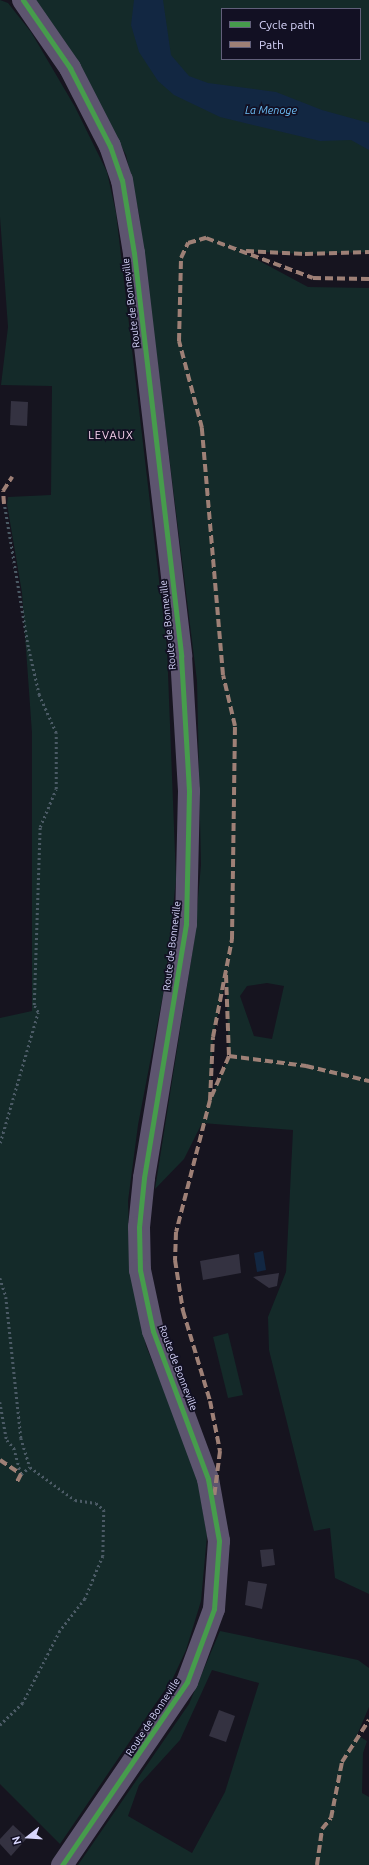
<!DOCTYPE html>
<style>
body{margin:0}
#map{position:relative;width:369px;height:1865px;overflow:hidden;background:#16141f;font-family:Ubuntu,sans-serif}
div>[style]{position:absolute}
.green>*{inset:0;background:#142a29}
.water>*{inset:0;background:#122742}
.building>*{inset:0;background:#343241}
.path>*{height:2.5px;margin-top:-1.25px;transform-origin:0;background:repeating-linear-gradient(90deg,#4c5b66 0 2px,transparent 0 5px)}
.major>*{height:22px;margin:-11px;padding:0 11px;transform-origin:11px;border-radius:11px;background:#5d556f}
.quiet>*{height:4px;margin-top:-2px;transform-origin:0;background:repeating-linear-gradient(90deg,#9e8076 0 8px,transparent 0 12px)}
.cycleway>*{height:5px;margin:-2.5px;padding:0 2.5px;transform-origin:2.5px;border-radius:2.5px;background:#469c4c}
span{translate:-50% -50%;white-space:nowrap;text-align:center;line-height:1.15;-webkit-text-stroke:3.5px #121023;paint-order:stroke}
.street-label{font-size:10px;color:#d8d6fc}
.water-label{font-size:11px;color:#6cbdf4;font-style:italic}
.neighbourhood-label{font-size:11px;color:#fcd7f1;letter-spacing:1px}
.legend{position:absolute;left:221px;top:8px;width:140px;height:52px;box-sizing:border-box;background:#121023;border:1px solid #615f7a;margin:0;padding:5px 7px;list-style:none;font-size:12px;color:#d8d6fc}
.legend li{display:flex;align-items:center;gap:8px;height:20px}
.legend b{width:20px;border:1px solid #615f7a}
.north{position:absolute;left:8px;top:1817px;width:40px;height:40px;-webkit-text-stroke:3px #121023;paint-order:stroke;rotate:253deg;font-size:11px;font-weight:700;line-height:16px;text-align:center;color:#d8d6fc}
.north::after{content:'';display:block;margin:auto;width:14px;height:18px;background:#d8d6fc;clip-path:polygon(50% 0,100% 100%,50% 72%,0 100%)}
</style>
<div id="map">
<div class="green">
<div style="clip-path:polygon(0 0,8px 3px,31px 32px,75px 107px,107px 172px,116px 213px,167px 648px,176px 879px,165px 984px,138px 1125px,128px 1201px,130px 1265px,146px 1346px,195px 1466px,207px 1535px,201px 1601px,186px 1650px,173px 1678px,60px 1844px,0 1784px,0 1018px,32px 1011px,32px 733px,22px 593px,7px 504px,8px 497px,51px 495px,52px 386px,1px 385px,8px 327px,0 217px)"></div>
<div style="clip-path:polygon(evenodd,35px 0,369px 0,369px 252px,305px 254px,241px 251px,308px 287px,369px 288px,369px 1594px,335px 1578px,330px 1528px,314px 1531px,269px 1350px,268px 1317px,286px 1272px,293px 1130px,202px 1123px,184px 1159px,155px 1189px,194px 942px,201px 865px,197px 681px,139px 214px,126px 155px,68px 46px,35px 0,222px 9px,360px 9px,360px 59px,222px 59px,222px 9px,35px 0,226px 978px,229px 1056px,210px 1099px,213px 1037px,226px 978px,35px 0,267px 983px,284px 986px,272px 1039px,254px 1036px,240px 996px,247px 986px,267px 983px)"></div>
<div style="clip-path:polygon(228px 1333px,243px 1395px,228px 1398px,213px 1337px)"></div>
<div style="clip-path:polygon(evenodd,220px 1631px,358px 1660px,369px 1668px,369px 1707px,357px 1735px,367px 1741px,363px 1753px,362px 1793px,369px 1797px,369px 1865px,78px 1865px,189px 1704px,220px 1631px,212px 1670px,259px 1683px,225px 1792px,192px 1853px,128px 1816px,139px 1785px,180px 1740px,212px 1670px)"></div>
</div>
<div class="water">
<div style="clip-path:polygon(134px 0,163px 0,171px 55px,189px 76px,208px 83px,276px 92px,322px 110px,369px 123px,369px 150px,351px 140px,320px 141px,220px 117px,174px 95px,158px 81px,139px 52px,131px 25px)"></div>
<div style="clip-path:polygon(263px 1251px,266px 1270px,257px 1272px,254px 1253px)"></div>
</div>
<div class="building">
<div style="clip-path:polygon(11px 401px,28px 402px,27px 426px,10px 425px)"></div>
<div style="clip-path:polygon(239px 1254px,241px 1273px,203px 1280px,200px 1261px)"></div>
<div style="clip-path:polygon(279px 1273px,277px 1286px,269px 1288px,253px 1277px)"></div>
<div style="clip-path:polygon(273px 1549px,275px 1565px,262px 1567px,260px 1550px)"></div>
<div style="clip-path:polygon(248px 1581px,267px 1584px,262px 1609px,245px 1605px)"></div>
<div style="clip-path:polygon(219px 1710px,235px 1716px,226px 1742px,209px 1736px)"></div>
<div style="clip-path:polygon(13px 1825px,27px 1838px,11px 1856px,0 1844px,0 1839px)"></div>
</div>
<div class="path">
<div style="left:0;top:1143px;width:136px;rotate:-73.8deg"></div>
<div style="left:38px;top:1012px;width:8px;rotate:-120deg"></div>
<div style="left:34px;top:1005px;width:178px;rotate:-88.1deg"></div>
<div style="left:40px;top:827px;width:41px;rotate:-67.2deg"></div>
<div style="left:56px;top:789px;width:56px;rotate:-90deg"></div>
<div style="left:56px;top:733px;width:42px;rotate:-114.1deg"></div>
<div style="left:39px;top:695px;width:49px;rotate:-102.9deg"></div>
<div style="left:28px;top:647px;width:145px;rotate:-99.5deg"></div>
<div style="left:0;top:1278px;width:20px;rotate:72deg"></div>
<div style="left:6px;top:1297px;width:142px;rotate:83.9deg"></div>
<div style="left:21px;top:1438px;width:30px;rotate:73deg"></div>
<div style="left:0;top:1402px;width:39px;rotate:80deg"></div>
<div style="left:7px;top:1440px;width:11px;rotate:49deg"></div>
<div style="left:14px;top:1448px;width:27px;rotate:75deg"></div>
<div style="left:21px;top:1474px;width:11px;rotate:-38deg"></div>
<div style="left:30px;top:1467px;width:56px;rotate:36.3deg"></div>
<div style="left:75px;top:1500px;width:21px;rotate:8deg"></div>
<div style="left:96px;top:1503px;width:11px;rotate:41deg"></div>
<div style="left:104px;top:1510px;width:46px;rotate:91.2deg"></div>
<div style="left:103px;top:1556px;width:47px;rotate:112.7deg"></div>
<div style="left:85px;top:1599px;width:41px;rotate:128deg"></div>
<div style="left:60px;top:1631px;width:81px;rotate:117.2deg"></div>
<div style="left:23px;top:1703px;width:32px;rotate:136deg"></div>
</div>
<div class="major">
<div style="left:23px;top:0;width:83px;rotate:55.3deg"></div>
<div style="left:70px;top:68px;width:88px;rotate:62.9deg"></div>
<div style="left:110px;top:146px;width:36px;rotate:71deg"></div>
<div style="left:122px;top:180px;width:74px;rotate:80.7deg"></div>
<div style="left:134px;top:253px;width:406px;rotate:83.3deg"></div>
<div style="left:181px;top:656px;width:135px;rotate:86.6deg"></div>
<div style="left:189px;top:791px;width:133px;rotate:91.3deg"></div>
<div style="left:186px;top:924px;width:257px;rotate:99.4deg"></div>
<div style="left:144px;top:1178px;width:49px;rotate:95.8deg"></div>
<div style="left:139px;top:1227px;width:43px;rotate:88.7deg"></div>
<div style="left:140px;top:1270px;width:62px;rotate:78deg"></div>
<div style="left:153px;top:1331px;width:158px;rotate:69.6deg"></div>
<div style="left:208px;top:1479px;width:63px;rotate:79.9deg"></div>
<div style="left:219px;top:1541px;width:68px;rotate:94.2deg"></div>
<div style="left:214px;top:1609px;width:78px;rotate:110.3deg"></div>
<div style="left:187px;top:1682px;width:222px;rotate:124.3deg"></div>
</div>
<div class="quiet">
<div style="left:246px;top:251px;width:59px;rotate:2.9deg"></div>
<div style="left:305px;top:254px;width:64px;rotate:-1.8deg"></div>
<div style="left:4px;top:504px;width:13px;rotate:-94deg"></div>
<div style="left:3px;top:491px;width:17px;rotate:-57deg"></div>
<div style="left:226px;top:975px;width:81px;rotate:87.9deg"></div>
<div style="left:229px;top:1056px;width:48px;rotate:113.4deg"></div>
<div style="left:210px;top:1100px;width:63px;rotate:-87.3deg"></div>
<div style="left:213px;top:1037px;width:100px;rotate:-79deg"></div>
<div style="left:232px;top:939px;width:213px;rotate:-89.2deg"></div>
<div style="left:235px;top:726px;width:52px;rotate:-103.2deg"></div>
<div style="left:223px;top:675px;width:248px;rotate:-94.9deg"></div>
<div style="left:202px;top:428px;width:90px;rotate:-104.8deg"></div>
<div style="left:179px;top:341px;width:83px;rotate:-88.6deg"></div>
<div style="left:181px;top:258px;width:17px;rotate:-65deg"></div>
<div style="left:188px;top:243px;width:19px;rotate:-16deg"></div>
<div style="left:206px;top:238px;width:114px;rotate:20.5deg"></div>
<div style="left:313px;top:278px;width:56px;rotate:1deg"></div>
<div style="left:229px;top:1056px;width:78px;rotate:7.4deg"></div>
<div style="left:306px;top:1066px;width:65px;rotate:13.4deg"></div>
<div style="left:210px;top:1100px;width:136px;rotate:104.4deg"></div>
<div style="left:176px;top:1232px;width:28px;rotate:92deg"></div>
<div style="left:175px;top:1260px;width:52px;rotate:81.1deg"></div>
<div style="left:183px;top:1311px;width:94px;rotate:73.3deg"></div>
<div style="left:210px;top:1401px;width:51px;rotate:78.7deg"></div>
<div style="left:220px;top:1451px;width:47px;rotate:97.3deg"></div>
<div style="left:0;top:1460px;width:25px;rotate:34deg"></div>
<div style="left:21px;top:1474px;width:9px;rotate:117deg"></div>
<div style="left:317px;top:1865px;width:36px;rotate:-82deg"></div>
<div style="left:322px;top:1829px;width:14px;rotate:-51deg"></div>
<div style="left:331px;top:1818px;width:57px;rotate:-78.9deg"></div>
<div style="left:342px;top:1762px;width:50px;rotate:-57.3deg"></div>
</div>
<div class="cycleway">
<div style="left:23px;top:0;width:83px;rotate:55.3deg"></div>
<div style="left:70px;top:68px;width:88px;rotate:62.9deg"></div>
<div style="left:110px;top:146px;width:36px;rotate:71deg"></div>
<div style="left:122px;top:180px;width:74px;rotate:80.7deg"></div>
<div style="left:134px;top:253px;width:406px;rotate:83.3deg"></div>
<div style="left:181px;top:656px;width:135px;rotate:86.6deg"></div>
<div style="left:189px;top:791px;width:133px;rotate:91.3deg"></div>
<div style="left:186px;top:924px;width:257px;rotate:99.4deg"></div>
<div style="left:144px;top:1178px;width:49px;rotate:95.8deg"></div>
<div style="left:139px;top:1227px;width:43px;rotate:88.7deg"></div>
<div style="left:140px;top:1270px;width:62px;rotate:78deg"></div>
<div style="left:153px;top:1331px;width:158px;rotate:69.6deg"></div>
<div style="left:208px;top:1479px;width:63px;rotate:79.9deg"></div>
<div style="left:219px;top:1541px;width:68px;rotate:94.2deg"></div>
<div style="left:214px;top:1609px;width:78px;rotate:110.3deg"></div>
<div style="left:187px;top:1682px;width:222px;rotate:124.3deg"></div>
</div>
<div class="street-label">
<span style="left:131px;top:303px;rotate:-97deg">Route de Bonneville</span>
<span style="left:168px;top:625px;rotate:-96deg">Route de Bonneville</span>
<span style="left:172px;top:946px;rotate:-83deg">Route de Bonneville</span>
<span style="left:178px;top:1368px;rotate:69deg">Route de Bonneville</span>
<span style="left:153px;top:1717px;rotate:-57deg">Route de Bonneville</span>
</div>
<div class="water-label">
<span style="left:271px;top:110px">La Menoge</span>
</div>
<div class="neighbourhood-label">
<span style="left:111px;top:435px">LEVAUX</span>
</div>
<ul class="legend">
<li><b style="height:5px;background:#469c4c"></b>Cycle path</li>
<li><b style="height:5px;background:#9e8076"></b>Path</li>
</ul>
<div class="north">N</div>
</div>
